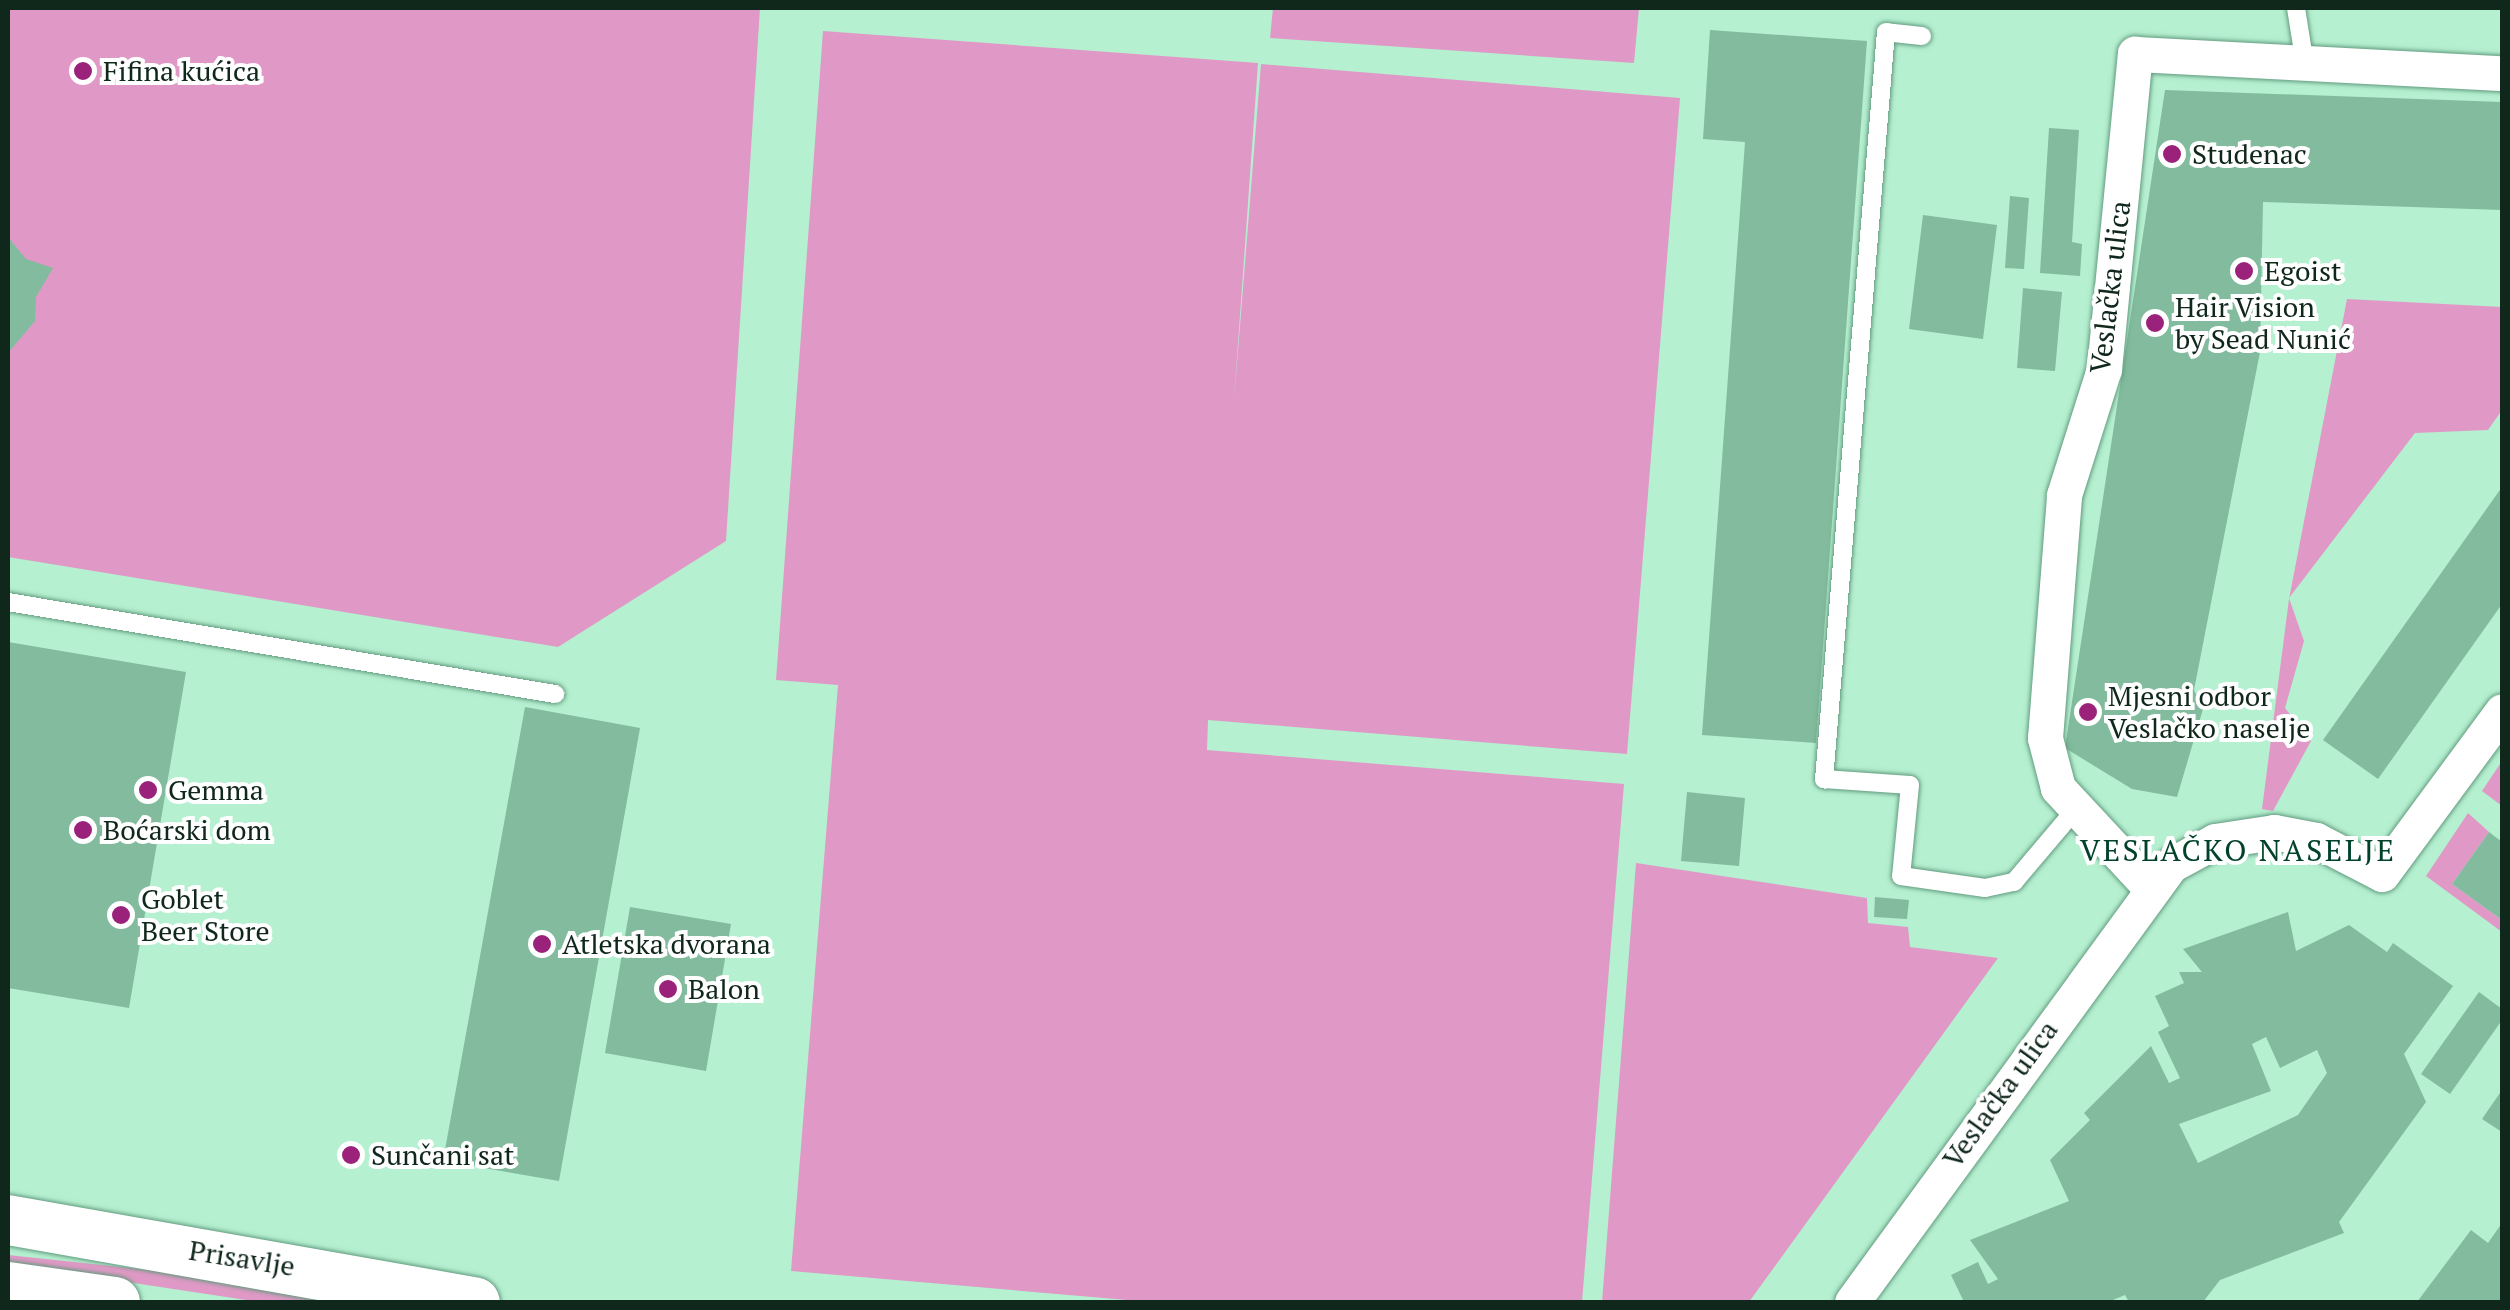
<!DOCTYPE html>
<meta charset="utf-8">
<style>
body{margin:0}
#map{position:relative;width:2510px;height:1310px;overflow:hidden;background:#b5f0d1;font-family:"PT Serif",serif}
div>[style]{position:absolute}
.green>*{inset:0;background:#e099c6}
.building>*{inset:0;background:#82bb9d}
.roads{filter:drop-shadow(0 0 2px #639b7f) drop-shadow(0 0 2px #639b7f)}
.lane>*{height:18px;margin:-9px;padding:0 9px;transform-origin:9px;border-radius:9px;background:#fff}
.street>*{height:35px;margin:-17.5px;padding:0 17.5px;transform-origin:17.5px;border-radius:17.5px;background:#fff}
.secondary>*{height:50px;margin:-25px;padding:0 25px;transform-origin:25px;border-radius:25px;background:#fff}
.dots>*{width:28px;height:28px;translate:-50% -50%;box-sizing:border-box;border:5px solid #fff;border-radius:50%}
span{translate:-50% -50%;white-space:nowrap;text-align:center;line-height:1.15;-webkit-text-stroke:8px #fff;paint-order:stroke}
.poi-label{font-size:28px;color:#10271c}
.left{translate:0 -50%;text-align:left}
.street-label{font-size:28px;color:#10271c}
.neighbourhood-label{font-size:30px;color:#01422a;letter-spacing:2.5px}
.frame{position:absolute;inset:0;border:10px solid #10271c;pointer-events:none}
</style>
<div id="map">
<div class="green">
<div style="clip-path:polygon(8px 8px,760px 8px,726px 541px,558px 647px,8px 557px)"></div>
<div style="clip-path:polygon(1273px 8px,1639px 8px,1634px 63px,1270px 38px)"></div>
<div style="clip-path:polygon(823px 31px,1258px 63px,1234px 400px,1261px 64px,1680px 98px,1627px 754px,1208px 720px,1207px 750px,1624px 784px,1582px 1302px,1150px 1302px,791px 1271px,838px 685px,776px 680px)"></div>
<div style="clip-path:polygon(2347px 299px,2502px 307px,2502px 410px,2488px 430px,2415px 433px,2289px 598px,2304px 641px,2285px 708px,2311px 741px,2273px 811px,2262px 809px,2289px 599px)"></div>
<div style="clip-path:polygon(2502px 761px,2502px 806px,2482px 791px)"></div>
<div style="clip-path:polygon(2468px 813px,2489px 832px,2452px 884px,2502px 920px,2502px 932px,2426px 876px)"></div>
<div style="clip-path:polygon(1636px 863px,1867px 898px,1868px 923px,1908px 927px,1910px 947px,1998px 958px,1749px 1302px,1602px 1302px)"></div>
<div style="clip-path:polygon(8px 1255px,244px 1280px,380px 1302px,259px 1302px,8px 1264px)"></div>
</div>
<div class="building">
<div style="clip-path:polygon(1710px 30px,1867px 41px,1816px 743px,1702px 735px,1745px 142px,1703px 139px)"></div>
<div style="clip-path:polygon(2165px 90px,2502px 102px,2502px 210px,2263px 202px,2260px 352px,2194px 690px,2203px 709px,2177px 797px,2132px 789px,2065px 748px)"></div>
<div style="clip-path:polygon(2049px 128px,2079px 130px,2072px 242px,2082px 244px,2080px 276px,2040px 273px)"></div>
<div style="clip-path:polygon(2010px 196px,2029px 198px,2024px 269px,2005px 268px)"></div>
<div style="clip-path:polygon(1923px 215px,1997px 225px,1983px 339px,1909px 329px)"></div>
<div style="clip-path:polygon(8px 237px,26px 259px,53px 268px,36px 297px,35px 321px,8px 353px)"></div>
<div style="clip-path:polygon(2023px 288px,2062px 292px,2055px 371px,2017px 368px)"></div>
<div style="clip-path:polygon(2502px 487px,2502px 604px,2378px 779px,2323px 740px)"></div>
<div style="clip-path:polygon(8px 642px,186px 672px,129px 1008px,8px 988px)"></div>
<div style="clip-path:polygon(525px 707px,640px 728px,559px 1181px,443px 1161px)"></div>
<div style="clip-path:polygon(1687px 792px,1745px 798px,1739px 866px,1681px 861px)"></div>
<div style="clip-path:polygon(2489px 832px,2502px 842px,2502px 920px,2452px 884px)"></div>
<div style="clip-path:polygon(1875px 897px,1909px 900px,1907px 919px,1874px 917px)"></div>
<div style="clip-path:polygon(630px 907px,731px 924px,706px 1071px,605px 1053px)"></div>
<div style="clip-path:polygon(evenodd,2288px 912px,2296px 951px,2349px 925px,2387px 952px,2393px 943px,2453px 986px,2404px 1054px,2426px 1102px,2339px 1222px,2344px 1233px,2220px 1280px,2203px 1302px,2129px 1302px,2125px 1295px,2108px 1302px,1964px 1302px,1951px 1275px,1978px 1262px,1988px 1284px,1998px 1279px,1970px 1240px,2069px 1201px,2050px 1160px,2090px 1120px,2084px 1113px,2151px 1046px,2169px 1083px,2180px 1078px,2158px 1032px,2169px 1026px,2155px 996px,2184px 983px,2179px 972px,2202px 972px,2183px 949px,2288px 912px,2266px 1037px,2280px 1068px,2317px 1050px,2327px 1073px,2298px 1115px,2198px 1163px,2179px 1124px,2271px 1091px,2252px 1044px,2266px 1037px)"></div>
<div style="clip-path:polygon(2479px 992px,2502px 1009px,2502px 1020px,2450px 1094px,2421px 1074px)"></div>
<div style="clip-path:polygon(2502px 1090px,2502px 1132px,2482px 1119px)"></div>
<div style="clip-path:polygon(2502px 1223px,2502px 1302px,2417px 1302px,2471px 1230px,2488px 1243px)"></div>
</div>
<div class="roads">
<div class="lane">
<div style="left:2296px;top:8px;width:58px;rotate:81deg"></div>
<div style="left:1922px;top:36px;width:36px;rotate:-174deg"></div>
<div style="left:1886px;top:32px;width:750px;rotate:94.74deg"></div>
<div style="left:1824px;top:779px;width:86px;rotate:4deg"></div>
<div style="left:1910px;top:785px;width:91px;rotate:95.6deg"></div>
<div style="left:1901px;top:876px;width:85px;rotate:8.1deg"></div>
<div style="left:1985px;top:888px;width:30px;rotate:-12deg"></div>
<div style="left:2014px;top:882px;width:93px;rotate:-49.8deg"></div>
<div style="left:8px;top:602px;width:555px;rotate:9.55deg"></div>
</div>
<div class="street">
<div style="left:2149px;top:886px;width:134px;rotate:-132.9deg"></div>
<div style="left:2058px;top:788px;width:52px;rotate:-104.6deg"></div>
<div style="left:2045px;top:738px;width:244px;rotate:-85.5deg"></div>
<div style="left:2064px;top:495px;width:132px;rotate:-72.4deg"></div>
<div style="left:2104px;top:369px;width:317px;rotate:-84.4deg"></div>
<div style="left:2135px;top:54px;width:367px;rotate:3deg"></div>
<div style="left:1852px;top:1302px;width:541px;rotate:-53.87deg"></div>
<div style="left:2171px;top:865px;width:50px;rotate:-28.6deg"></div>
<div style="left:2215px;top:841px;width:60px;rotate:-8.7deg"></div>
<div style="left:2274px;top:832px;width:43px;rotate:10.8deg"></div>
<div style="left:2316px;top:840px;width:74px;rotate:27.3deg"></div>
<div style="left:2382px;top:874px;width:202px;rotate:-53.6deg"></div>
</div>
<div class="secondary">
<div style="left:8px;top:1220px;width:474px;rotate:10deg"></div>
<div style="left:8px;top:1287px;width:108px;rotate:8deg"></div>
</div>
</div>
<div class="dots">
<div style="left:83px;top:71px;background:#9b227b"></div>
<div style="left:2172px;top:154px;background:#9b227b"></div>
<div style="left:2244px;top:271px;background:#9b227b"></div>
<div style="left:2155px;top:323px;background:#9b227b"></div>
<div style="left:2088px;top:712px;background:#9b227b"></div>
<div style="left:148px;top:790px;background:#9b227b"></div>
<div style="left:83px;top:830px;background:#9b227b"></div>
<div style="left:121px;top:915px;background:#9b227b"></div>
<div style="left:542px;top:944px;background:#9b227b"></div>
<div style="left:668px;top:989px;background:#9b227b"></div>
<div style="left:351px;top:1155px;background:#9b227b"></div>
</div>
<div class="poi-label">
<span class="left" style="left:103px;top:71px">Fifina kućica</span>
<span class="left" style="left:2192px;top:154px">Studenac</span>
<span class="left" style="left:2264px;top:271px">Egoist</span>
<span class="left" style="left:2175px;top:323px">Hair Vision<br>by Sead Nunić</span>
<span class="left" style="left:2108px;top:712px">Mjesni odbor<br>Veslačko naselje</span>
<span class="left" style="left:168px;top:790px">Gemma</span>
<span class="left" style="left:103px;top:830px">Boćarski dom</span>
<span class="left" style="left:141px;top:915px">Goblet<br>Beer Store</span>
<span class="left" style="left:562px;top:944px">Atletska dvorana</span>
<span class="left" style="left:688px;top:989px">Balon</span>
<span class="left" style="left:371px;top:1155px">Sunčani sat</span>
</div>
<div class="street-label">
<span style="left:2110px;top:287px;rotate:-83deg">Veslačka ulica</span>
<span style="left:2000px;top:1094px;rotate:-54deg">Veslačka ulica</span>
<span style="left:242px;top:1258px;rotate:9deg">Prisavlje</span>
</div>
<div class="neighbourhood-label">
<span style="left:2238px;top:850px">VESLAČKO NASELJE</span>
</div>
<div class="frame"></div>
</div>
